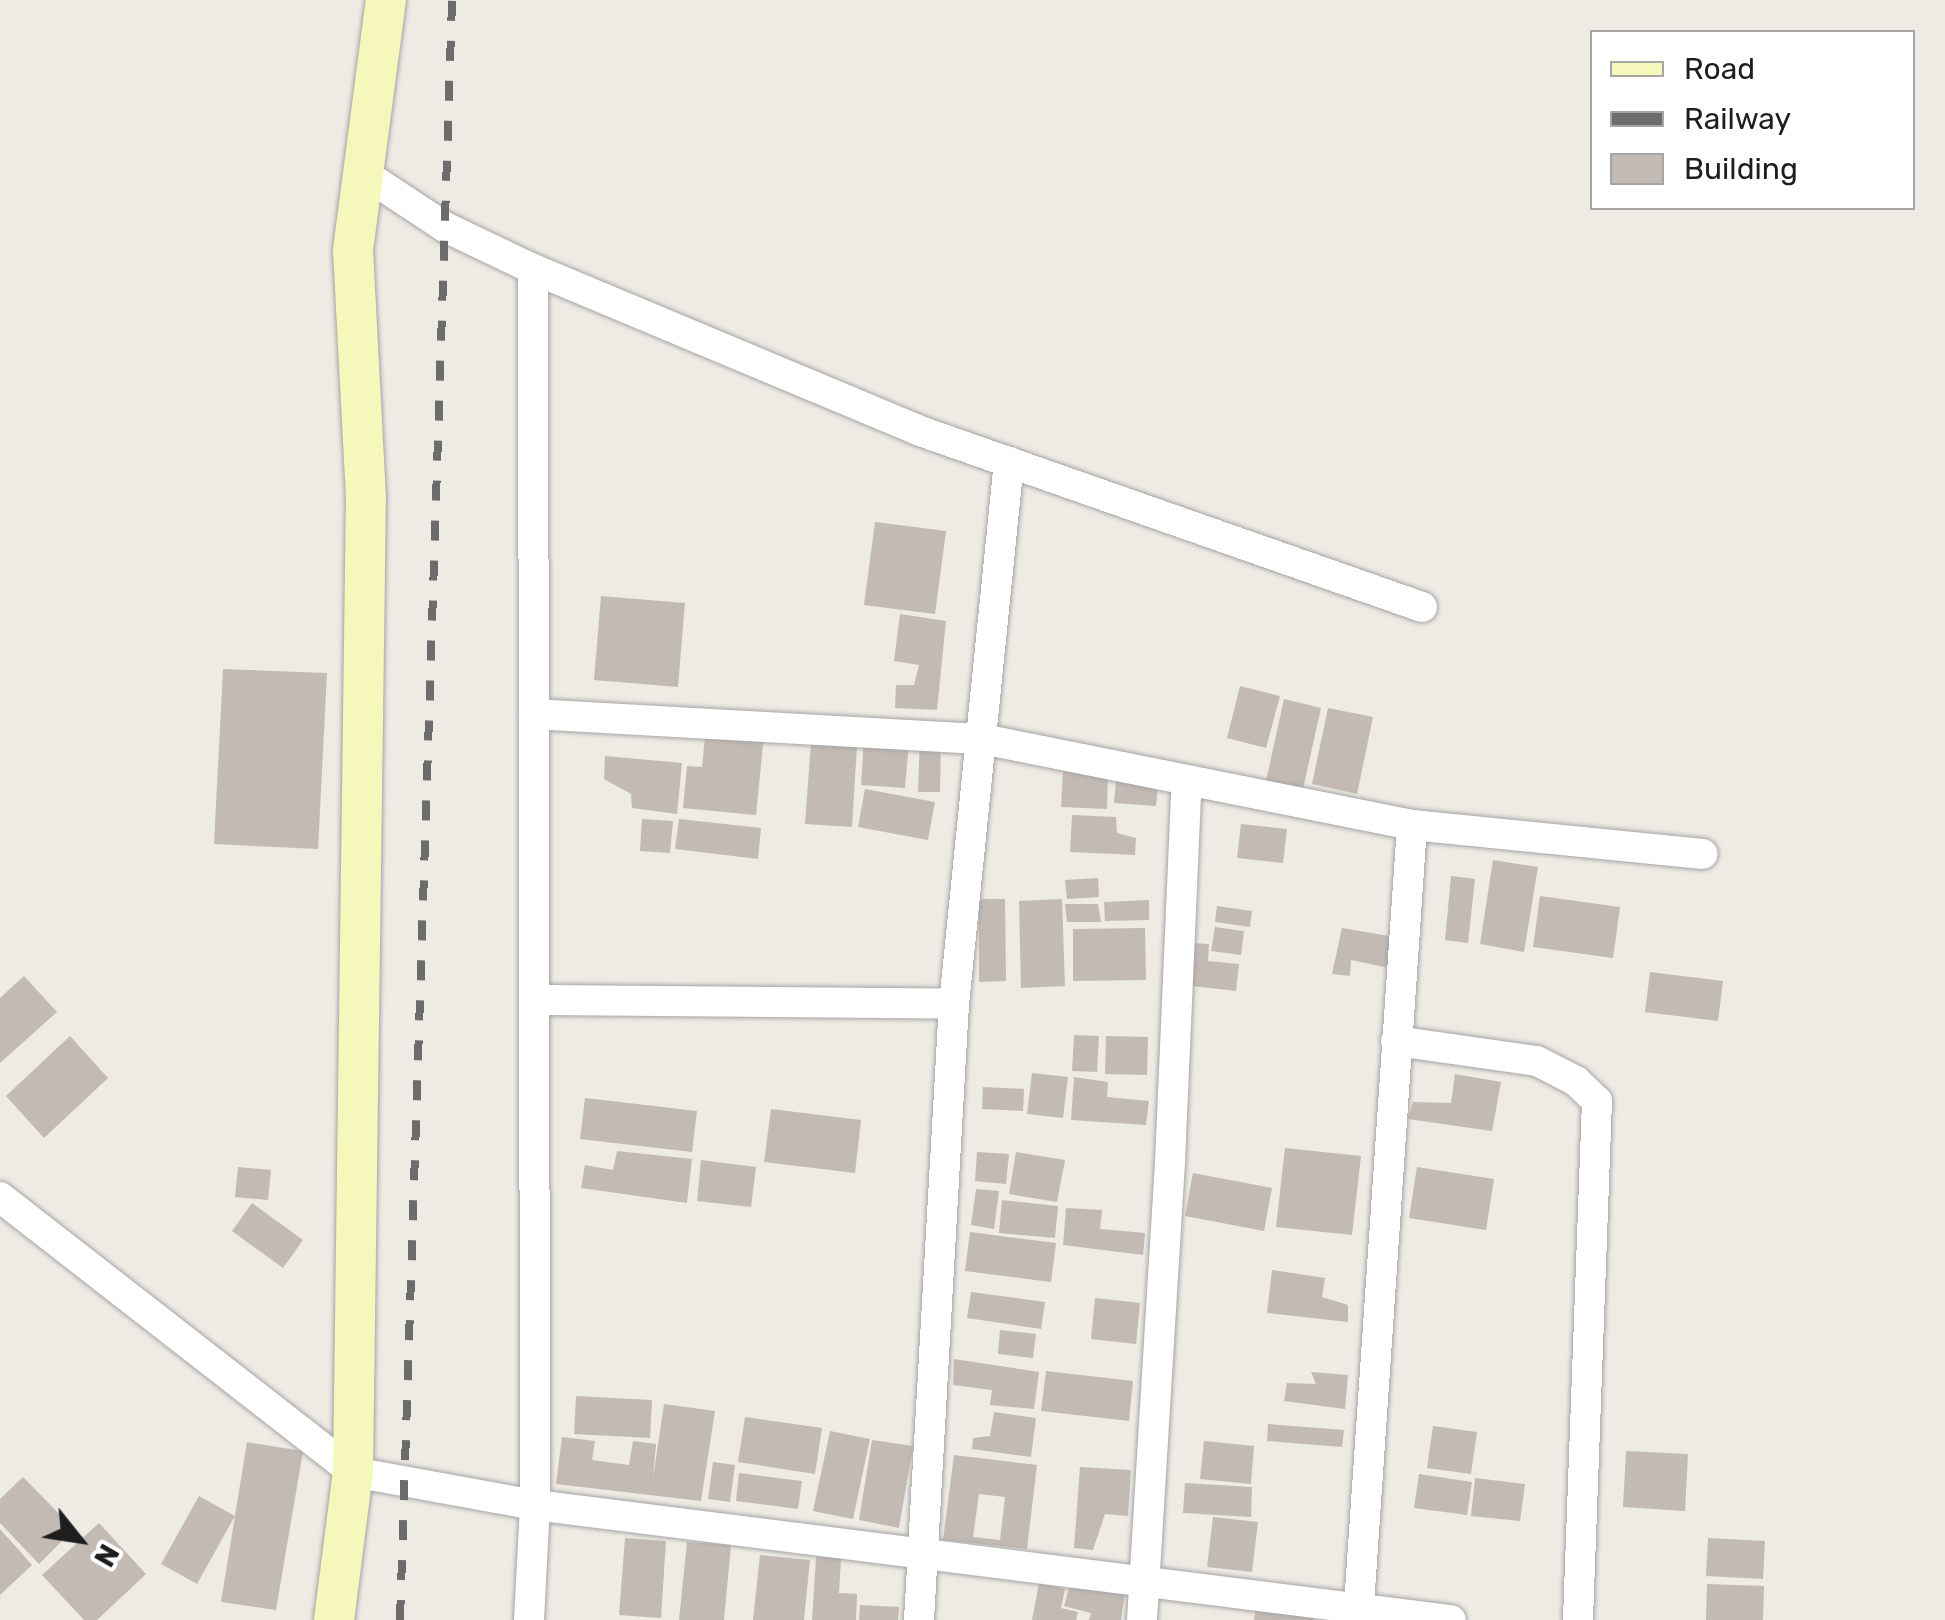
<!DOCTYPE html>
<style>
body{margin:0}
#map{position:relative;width:1945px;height:1620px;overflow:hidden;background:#eeeae4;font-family:Rubik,sans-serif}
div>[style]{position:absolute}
.building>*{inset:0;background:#c3bab4}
.roads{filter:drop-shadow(0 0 2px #a5a5a5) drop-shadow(0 0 2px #a5a5a5)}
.minor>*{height:30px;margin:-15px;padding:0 15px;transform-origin:15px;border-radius:15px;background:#fff}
.secondary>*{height:40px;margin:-20px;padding:0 20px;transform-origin:20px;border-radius:20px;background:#f6f7ba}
.rail>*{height:8px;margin-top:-4px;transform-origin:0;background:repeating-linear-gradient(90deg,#6c6c6c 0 20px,transparent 0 40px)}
span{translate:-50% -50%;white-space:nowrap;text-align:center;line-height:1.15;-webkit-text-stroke:8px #fff;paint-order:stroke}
.legend{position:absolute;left:1590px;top:30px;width:325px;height:180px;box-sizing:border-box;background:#fff;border:2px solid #a5a5a5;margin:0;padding:12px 18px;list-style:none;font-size:30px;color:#1e1e1e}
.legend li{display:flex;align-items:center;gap:20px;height:50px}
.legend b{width:50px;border:2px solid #a5a5a5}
.north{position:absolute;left:30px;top:1490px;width:100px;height:100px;-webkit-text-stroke:8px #fff;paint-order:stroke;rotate:120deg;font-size:28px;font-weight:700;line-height:40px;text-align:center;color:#1e1e1e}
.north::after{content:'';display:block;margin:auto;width:35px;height:45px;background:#1e1e1e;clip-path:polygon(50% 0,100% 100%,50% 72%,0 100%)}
</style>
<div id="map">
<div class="building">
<div style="clip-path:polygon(875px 522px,946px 531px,935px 614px,864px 605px)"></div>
<div style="clip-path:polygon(601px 596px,685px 603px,678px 687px,594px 680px)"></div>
<div style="clip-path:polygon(900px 614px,946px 621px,937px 710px,895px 708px,896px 685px,914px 685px,919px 665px,894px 661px)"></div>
<div style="clip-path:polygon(223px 669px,327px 673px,318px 849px,214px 844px)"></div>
<div style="clip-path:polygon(1240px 686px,1280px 696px,1266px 748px,1227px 738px)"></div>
<div style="clip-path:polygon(1284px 699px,1321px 708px,1303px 789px,1266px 781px)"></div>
<div style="clip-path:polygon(1328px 708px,1373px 717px,1357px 794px,1312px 784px)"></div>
<div style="clip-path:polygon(706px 727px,764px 735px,756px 815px,683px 808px,687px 766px,702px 767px)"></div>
<div style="clip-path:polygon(812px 728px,858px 730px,852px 827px,805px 824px)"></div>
<div style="clip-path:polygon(920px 736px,941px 737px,940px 792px,918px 792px)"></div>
<div style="clip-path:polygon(864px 739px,909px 742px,905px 788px,861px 785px)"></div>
<div style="clip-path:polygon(605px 756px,682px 763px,677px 814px,632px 808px,631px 794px,604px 779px)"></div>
<div style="clip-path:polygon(1063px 771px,1108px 773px,1107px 809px,1061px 807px)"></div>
<div style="clip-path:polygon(1116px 781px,1158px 783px,1156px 806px,1114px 803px)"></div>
<div style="clip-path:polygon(865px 789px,935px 802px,928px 840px,858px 827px)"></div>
<div style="clip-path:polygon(1072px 815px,1116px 817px,1117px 833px,1136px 838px,1135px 855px,1070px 852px)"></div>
<div style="clip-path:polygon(642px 819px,673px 821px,670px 853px,640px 851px)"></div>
<div style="clip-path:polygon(679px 819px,761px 828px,758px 859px,675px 849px)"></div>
<div style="clip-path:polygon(1241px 824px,1287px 829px,1283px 863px,1237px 858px)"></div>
<div style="clip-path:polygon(1493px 860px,1538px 867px,1524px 952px,1480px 944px)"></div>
<div style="clip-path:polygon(1451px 876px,1475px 879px,1468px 943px,1445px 940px)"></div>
<div style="clip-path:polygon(1098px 878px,1099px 897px,1067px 899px,1065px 880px)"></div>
<div style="clip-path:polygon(1540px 896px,1620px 907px,1613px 958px,1533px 947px)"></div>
<div style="clip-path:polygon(979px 899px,1005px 899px,1006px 981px,979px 982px)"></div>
<div style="clip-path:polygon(1062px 899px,1065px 986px,1021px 988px,1019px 901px)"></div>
<div style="clip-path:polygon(1149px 900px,1149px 920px,1105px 921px,1104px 902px)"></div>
<div style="clip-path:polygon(1065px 904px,1098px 904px,1101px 922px,1067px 922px)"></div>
<div style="clip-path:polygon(1217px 906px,1252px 911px,1250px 927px,1215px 922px)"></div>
<div style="clip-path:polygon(1215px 927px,1244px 931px,1241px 955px,1211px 951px)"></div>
<div style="clip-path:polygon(1145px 928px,1146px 980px,1073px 981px,1073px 929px)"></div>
<div style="clip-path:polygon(1342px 928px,1395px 937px,1389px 968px,1351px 960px,1350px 976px,1332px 974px)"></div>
<div style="clip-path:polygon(1192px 943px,1209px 944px,1208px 961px,1239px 964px,1236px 991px,1192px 986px)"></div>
<div style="clip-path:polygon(1650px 972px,1723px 981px,1718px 1021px,1645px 1012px)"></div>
<div style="clip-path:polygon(24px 976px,57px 1012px,0 1063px,0 998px)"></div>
<div style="clip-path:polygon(1074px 1035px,1099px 1036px,1097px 1072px,1072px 1071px)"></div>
<div style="clip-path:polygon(70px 1036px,108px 1078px,44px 1138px,6px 1096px)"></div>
<div style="clip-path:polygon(1106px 1036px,1148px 1037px,1147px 1075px,1105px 1074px)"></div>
<div style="clip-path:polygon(1032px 1073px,1068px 1077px,1063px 1118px,1027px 1114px)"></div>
<div style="clip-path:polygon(1455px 1074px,1501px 1082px,1492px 1131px,1408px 1119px,1413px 1102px,1451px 1103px)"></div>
<div style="clip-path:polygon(1074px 1077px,1108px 1082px,1107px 1097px,1149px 1101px,1146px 1125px,1071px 1120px)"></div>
<div style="clip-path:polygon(983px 1087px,1024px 1089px,1023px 1111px,982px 1109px)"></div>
<div style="clip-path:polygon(585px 1098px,697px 1111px,692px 1152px,580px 1139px)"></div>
<div style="clip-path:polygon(771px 1109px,861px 1120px,855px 1173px,764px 1162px)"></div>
<div style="clip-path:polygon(1285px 1148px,1361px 1156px,1352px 1235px,1276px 1227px)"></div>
<div style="clip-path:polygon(617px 1151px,692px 1159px,687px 1203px,581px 1188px,585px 1165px,613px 1170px)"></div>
<div style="clip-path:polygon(977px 1152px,1009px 1154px,1006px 1184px,975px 1181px)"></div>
<div style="clip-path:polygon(1016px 1152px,1065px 1160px,1057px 1202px,1009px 1194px)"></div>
<div style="clip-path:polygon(701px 1160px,756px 1167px,751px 1207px,697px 1201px)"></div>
<div style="clip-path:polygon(238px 1167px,271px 1170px,268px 1200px,235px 1197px)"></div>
<div style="clip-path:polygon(1417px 1167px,1494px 1179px,1486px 1230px,1409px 1218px)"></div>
<div style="clip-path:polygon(1193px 1173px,1272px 1188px,1264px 1231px,1185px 1216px)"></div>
<div style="clip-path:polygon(976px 1189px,999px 1191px,994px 1229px,971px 1225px)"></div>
<div style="clip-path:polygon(1002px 1200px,1058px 1206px,1055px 1238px,999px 1233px)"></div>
<div style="clip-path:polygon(252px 1203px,303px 1240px,283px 1268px,232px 1231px)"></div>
<div style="clip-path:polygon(1066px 1208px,1102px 1210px,1100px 1229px,1145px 1233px,1143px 1255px,1063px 1245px)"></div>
<div style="clip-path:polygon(970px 1232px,1056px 1243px,1051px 1282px,965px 1271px)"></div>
<div style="clip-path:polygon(1272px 1270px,1325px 1278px,1322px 1297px,1348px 1305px,1348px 1322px,1267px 1313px)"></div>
<div style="clip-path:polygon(971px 1292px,1045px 1302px,1041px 1329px,967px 1318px)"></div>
<div style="clip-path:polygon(1095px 1298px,1140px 1303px,1136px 1344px,1091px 1339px)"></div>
<div style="clip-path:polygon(1000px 1330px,1036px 1334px,1033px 1358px,998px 1354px)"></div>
<div style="clip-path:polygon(954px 1359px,1039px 1372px,1034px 1409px,990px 1405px,992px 1390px,953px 1385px)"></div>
<div style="clip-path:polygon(1046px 1371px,1133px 1381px,1129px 1421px,1041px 1411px)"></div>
<div style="clip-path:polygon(1311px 1372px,1348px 1375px,1345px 1409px,1284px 1401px,1287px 1383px,1316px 1384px)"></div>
<div style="clip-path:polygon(576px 1396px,652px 1400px,650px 1438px,574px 1434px)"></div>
<div style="clip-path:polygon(664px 1404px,715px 1411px,701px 1501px,556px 1484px,562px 1437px,595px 1441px,592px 1460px,629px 1465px,633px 1441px,656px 1444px,653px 1478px)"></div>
<div style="clip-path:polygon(994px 1412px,1036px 1418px,1031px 1457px,972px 1449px,973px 1438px,990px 1436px)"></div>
<div style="clip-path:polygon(745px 1417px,822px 1428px,815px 1474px,738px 1462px)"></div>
<div style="clip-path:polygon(1268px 1424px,1344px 1430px,1342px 1447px,1267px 1441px)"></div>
<div style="clip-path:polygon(1433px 1426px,1477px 1432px,1471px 1474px,1427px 1468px)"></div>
<div style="clip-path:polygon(830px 1431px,870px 1439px,853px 1519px,813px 1511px)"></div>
<div style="clip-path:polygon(872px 1440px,913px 1446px,899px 1528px,859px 1520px)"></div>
<div style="clip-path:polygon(1204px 1441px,1254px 1446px,1251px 1484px,1200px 1479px)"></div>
<div style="clip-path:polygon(247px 1442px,303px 1451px,276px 1610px,221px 1602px)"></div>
<div style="clip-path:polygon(1626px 1451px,1688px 1454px,1685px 1511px,1623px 1507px)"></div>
<div style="clip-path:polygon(evenodd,954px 1455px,1037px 1465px,1027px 1549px,943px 1540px,954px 1455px,979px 1494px,1005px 1497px,1000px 1540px,973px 1537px,979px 1494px)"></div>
<div style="clip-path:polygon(713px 1462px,735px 1465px,730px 1502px,708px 1499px)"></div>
<div style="clip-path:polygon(1080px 1467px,1131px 1470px,1128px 1516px,1105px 1514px,1093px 1550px,1074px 1548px)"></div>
<div style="clip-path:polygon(739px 1473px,802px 1481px,798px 1509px,736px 1501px)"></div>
<div style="clip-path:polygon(1419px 1474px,1472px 1482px,1467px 1515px,1414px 1508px)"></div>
<div style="clip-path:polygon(23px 1477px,74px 1529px,39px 1564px,0 1523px,0 1499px)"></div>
<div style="clip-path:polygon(1475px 1478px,1525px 1484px,1520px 1521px,1471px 1516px)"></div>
<div style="clip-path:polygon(1185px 1483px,1252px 1487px,1251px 1517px,1183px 1513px)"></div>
<div style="clip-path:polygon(199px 1496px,235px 1516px,197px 1584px,161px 1564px)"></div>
<div style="clip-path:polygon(1213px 1517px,1258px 1522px,1252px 1572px,1207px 1567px)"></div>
<div style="clip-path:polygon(99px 1523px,146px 1574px,97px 1620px,84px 1620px,42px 1575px)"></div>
<div style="clip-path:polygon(0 1529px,32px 1565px,0 1595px)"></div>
<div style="clip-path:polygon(625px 1538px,666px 1541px,661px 1618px,619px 1615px)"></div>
<div style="clip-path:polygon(1708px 1538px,1765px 1541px,1763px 1579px,1706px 1576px)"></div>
<div style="clip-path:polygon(687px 1542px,731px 1545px,724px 1620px,679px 1620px)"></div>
<div style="clip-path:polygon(760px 1555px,810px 1560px,804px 1620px,753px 1620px)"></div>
<div style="clip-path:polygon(816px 1557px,841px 1558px,839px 1593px,857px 1594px,856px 1620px,812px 1620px)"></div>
<div style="clip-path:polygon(1039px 1583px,1065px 1589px,1061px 1608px,1078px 1612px,1076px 1620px,1032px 1620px)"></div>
<div style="clip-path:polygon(1707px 1584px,1764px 1586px,1763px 1620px,1706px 1620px)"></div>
<div style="clip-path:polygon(1069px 1588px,1125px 1594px,1121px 1620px,1089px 1620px,1091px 1613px,1064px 1606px)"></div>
<div style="clip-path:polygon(860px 1605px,899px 1607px,898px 1620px,859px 1620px)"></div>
<div style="clip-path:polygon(1256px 1608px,1313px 1618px,1313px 1620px,1254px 1620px)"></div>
</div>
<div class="roads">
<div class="minor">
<div style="left:363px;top:173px;width:98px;rotate:33.4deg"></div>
<div style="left:445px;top:227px;width:98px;rotate:25.5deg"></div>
<div style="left:533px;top:269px;width:420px;rotate:22.7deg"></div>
<div style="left:920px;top:431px;width:532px;rotate:19.32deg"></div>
<div style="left:534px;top:714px;width:449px;rotate:3.2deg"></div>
<div style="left:982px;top:739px;width:439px;rotate:11.3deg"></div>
<div style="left:1412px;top:825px;width:292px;rotate:5.7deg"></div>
<div style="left:534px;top:1000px;width:420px;rotate:0.5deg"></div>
<div style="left:1396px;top:1041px;width:142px;rotate:8.1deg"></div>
<div style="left:1537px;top:1061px;width:44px;rotate:27.1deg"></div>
<div style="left:1576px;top:1081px;width:29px;rotate:44deg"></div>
<div style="left:1597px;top:1101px;width:519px;rotate:92.1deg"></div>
<div style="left:0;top:1197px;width:447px;rotate:37.9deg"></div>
<div style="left:353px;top:1472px;width:185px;rotate:10.3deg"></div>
<div style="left:535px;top:1505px;width:923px;rotate:7.16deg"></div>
<div style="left:529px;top:1620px;width:115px;rotate:-87deg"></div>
<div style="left:535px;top:1505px;width:1236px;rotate:-90.09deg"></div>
<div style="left:919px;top:1620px;width:617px;rotate:-86.75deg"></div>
<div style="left:954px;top:1004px;width:545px;rotate:-84.21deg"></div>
<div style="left:1142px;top:1620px;width:459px;rotate:-86.5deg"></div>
<div style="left:1170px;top:1162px;width:382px;rotate:-87.5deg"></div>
<div style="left:1358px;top:1620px;width:797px;rotate:-86.11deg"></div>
</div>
<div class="secondary">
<div style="left:334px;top:1620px;width:149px;rotate:-82.7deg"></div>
<div style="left:353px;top:1472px;width:974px;rotate:-89.24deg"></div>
<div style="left:366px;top:498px;width:248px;rotate:-93deg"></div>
<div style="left:353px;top:250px;width:252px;rotate:-82.5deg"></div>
</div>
</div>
<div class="rail">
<div style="left:400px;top:1620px;width:1621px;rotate:-88.16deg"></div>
</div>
<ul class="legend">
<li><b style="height:12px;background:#f6f7ba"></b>Road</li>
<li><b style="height:12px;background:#6c6c6c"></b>Railway</li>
<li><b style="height:28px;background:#c3bab4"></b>Building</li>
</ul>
<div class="north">N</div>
</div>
